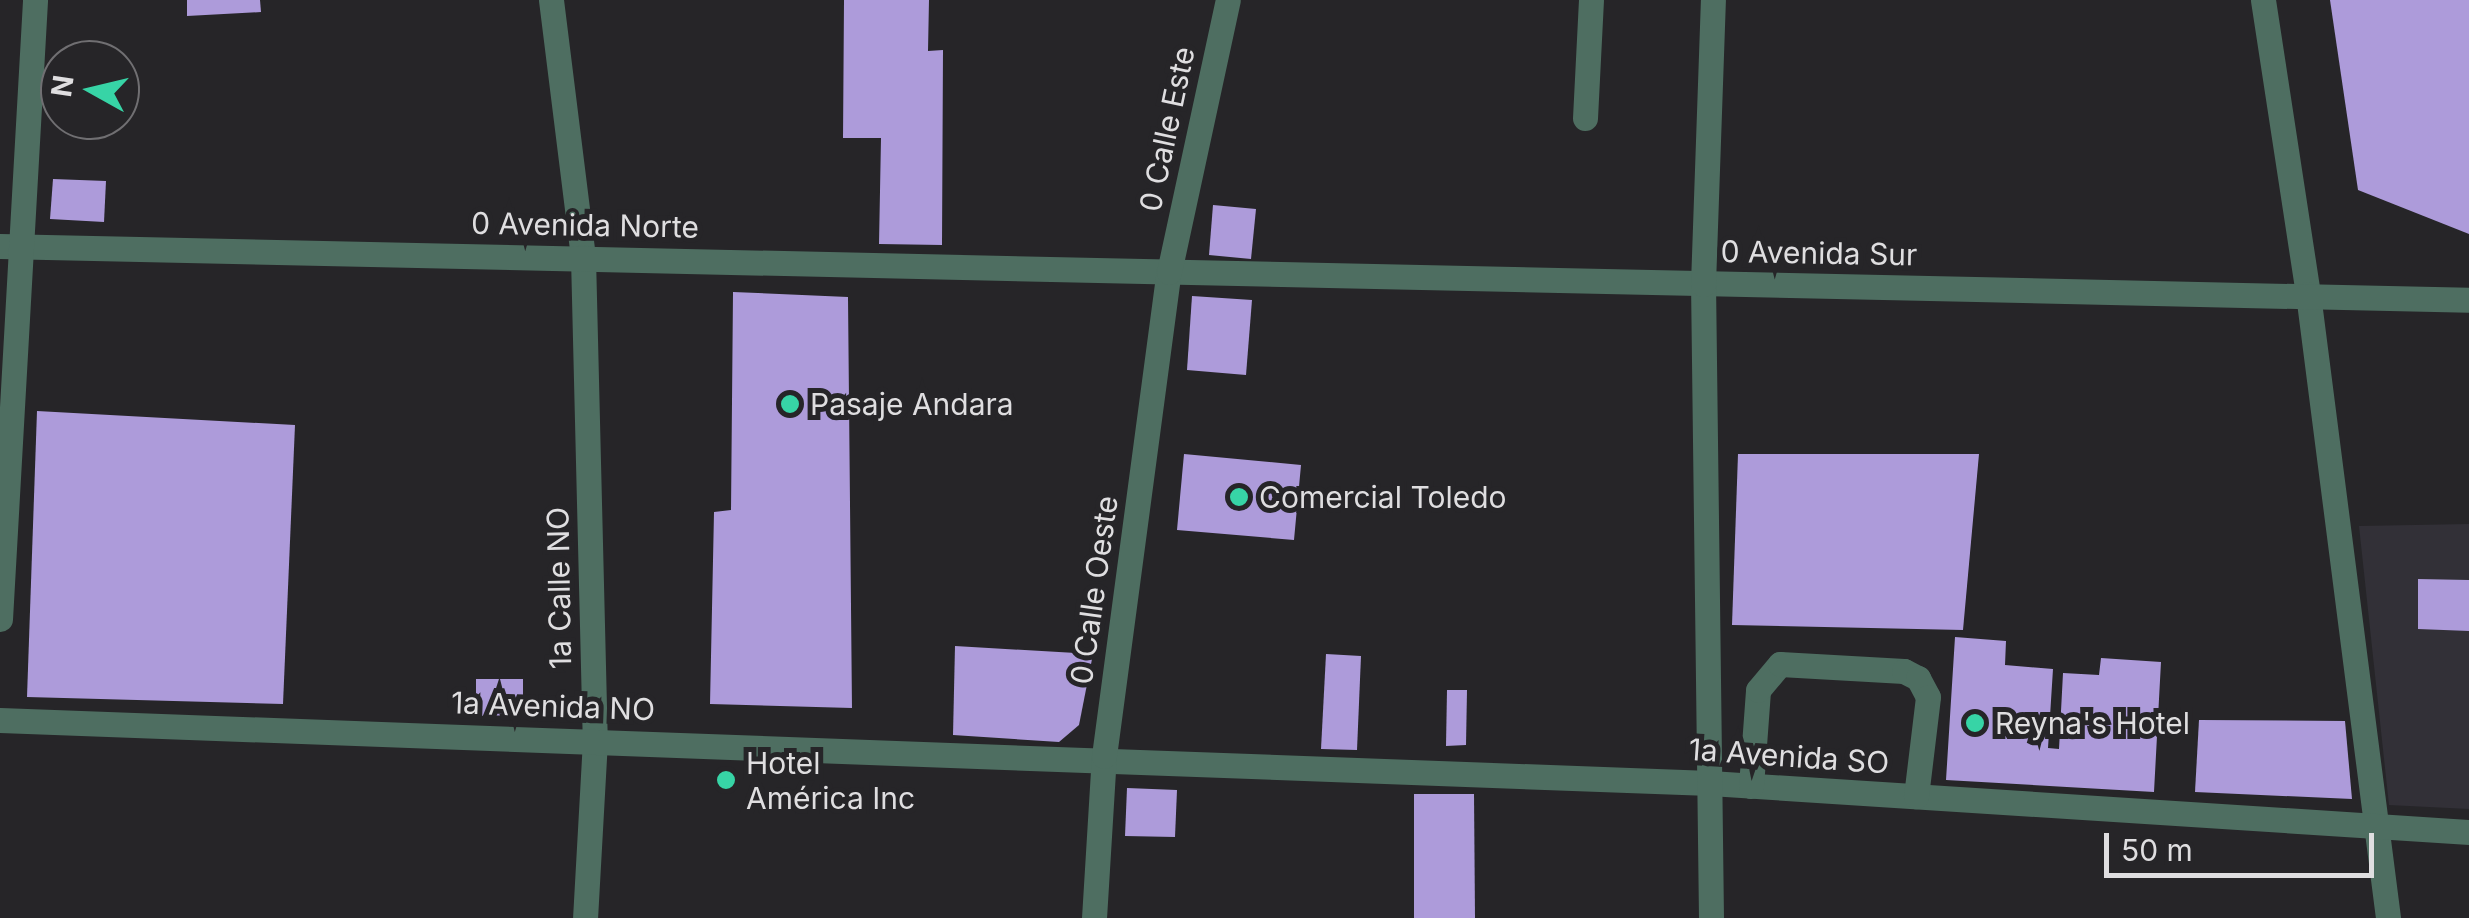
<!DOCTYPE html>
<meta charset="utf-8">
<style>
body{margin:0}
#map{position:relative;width:2469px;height:918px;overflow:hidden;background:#262528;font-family:Inter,sans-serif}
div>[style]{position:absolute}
.built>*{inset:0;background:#323037}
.building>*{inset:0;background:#ad9bda}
.minor>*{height:25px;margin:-12.5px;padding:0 12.5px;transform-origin:12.5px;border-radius:12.5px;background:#4e6e61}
.dots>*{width:28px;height:28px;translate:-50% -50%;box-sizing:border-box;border:5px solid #262528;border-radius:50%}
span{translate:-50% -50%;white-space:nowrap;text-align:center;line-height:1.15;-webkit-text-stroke:10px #262528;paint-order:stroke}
.street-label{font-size:30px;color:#dfdee0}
.poi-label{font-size:30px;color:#dfdee0}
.left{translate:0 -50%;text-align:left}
.north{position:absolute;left:40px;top:40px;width:100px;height:100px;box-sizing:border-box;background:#262528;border:2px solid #706f72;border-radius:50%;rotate:278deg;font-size:28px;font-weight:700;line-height:40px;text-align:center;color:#dfdee0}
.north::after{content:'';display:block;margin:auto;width:35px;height:45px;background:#37d4a6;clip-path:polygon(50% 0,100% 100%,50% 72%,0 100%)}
.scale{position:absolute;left:2104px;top:833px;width:270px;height:45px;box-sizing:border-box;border:5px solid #dfdee0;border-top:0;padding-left:12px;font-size:30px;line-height:35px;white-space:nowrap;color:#dfdee0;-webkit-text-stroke:8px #262528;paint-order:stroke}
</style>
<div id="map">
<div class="built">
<div style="clip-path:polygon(2469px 524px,2469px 809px,2389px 805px,2359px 526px)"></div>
</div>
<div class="building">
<div style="clip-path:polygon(187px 0,260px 0,261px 12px,187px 16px)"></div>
<div style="clip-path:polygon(844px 0,929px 0,928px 51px,943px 50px,942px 245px,879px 244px,881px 138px,843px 138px)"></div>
<div style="clip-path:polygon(2330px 0,2469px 0,2469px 234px,2358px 190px)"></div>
<div style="clip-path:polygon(53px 179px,106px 181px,104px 222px,50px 219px)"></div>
<div style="clip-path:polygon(1213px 205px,1256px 209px,1251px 259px,1209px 255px)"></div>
<div style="clip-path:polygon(733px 292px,848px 297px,852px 708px,710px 704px,714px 512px,731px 510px)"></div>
<div style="clip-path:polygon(1192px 296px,1252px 300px,1246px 375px,1187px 370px)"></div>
<div style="clip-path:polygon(37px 411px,295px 425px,283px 704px,27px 697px)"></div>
<div style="clip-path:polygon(1184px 454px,1301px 465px,1294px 540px,1177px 530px)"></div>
<div style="clip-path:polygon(1738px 454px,1979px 454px,1963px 630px,1732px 625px)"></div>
<div style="clip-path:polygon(2418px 579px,2469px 580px,2469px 631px,2418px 629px)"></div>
<div style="clip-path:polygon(1955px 637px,2006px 641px,2005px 665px,2053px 669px,2048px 748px,2059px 749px,2063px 673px,2099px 675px,2101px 658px,2161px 662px,2154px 792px,1946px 780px)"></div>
<div style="clip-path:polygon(955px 646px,1093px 654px,1079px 725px,1059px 742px,953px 735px)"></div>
<div style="clip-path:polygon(1326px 654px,1361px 656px,1357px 750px,1321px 749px)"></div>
<div style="clip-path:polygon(476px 679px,523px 679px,523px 715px,476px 716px)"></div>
<div style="clip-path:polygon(1447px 690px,1467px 690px,1466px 745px,1446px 746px)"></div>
<div style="clip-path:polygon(2199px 720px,2345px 721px,2352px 799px,2195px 792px)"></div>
<div style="clip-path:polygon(1127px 788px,1177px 790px,1175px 837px,1125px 836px)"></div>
<div style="clip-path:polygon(1414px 794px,1474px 794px,1475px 918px,1414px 918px)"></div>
</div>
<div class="minor">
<div style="left:551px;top:0;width:259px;rotate:82.9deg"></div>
<div style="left:583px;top:257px;width:483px;rotate:88.6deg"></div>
<div style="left:595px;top:740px;width:178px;rotate:93.2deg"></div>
<div style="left:2263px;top:0;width:297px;rotate:81.3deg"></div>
<div style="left:2308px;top:294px;width:629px;rotate:82.69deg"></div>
<div style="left:1585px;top:118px;width:118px;rotate:-87.1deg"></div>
<div style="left:0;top:246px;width:2470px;rotate:1.25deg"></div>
<div style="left:0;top:619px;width:620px;rotate:-86.76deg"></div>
<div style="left:0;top:720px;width:1711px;rotate:2.11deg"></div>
<div style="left:1710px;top:783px;width:761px;rotate:3.69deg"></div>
<div style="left:1751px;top:786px;width:96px;rotate:-85.8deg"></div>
<div style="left:1758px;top:690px;width:34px;rotate:-50deg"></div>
<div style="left:1780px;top:664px;width:124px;rotate:3.2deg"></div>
<div style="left:1904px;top:671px;width:16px;rotate:27deg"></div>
<div style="left:1918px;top:678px;width:21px;rotate:62deg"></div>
<div style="left:1928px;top:697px;width:100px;rotate:96.9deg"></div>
<div style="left:1094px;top:918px;width:162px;rotate:-86.5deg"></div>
<div style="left:1104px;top:756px;width:488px;rotate:-82.4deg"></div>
<div style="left:1169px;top:272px;width:278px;rotate:-77.8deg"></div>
<div style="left:1711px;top:918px;width:634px;rotate:-90.72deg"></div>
<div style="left:1703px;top:284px;width:284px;rotate:-88deg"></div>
</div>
<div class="dots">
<div style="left:790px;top:404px;background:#37d4a6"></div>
<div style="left:1239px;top:497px;background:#37d4a6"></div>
<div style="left:1975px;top:723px;background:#37d4a6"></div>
<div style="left:726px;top:780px;background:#37d4a6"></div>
</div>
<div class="street-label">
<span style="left:1167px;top:129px;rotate:-78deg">0 Calle Este</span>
<span style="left:585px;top:225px;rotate:1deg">0 Avenida Norte</span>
<span style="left:1819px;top:253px;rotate:1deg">0 Avenida Sur</span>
<span style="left:559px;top:588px;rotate:-91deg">1a Calle NO</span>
<span style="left:1094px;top:590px;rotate:-82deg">0 Calle Oeste</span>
<span style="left:553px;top:706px;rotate:2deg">1a Avenida NO</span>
<span style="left:1789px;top:756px;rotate:4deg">1a Avenida SO</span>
</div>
<div class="poi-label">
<span class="left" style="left:810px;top:404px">Pasaje Andara</span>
<span class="left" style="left:1259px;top:497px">Comercial Toledo</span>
<span class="left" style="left:1995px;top:723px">Reyna's Hotel</span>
<span class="left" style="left:746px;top:780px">Hotel<br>América Inc</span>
</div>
<div class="north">N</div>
<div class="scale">50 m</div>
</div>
